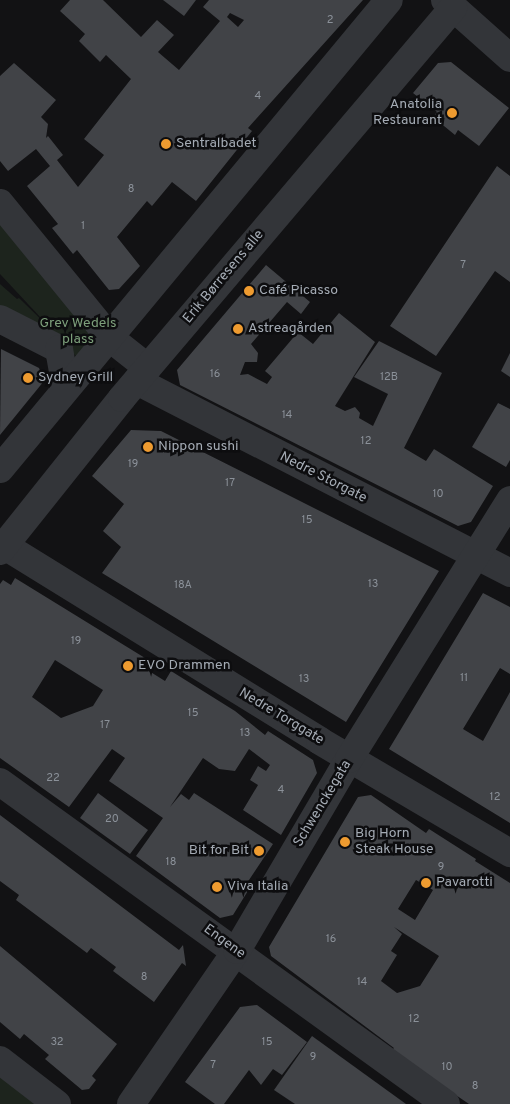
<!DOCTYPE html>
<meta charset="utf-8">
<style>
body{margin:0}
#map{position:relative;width:510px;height:1104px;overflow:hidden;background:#121214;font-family:Overpass,sans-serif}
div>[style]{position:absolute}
.green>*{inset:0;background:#1d241d}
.building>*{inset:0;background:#414347}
.minor>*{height:28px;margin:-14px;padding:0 14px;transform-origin:14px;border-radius:14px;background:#333539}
.dots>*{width:14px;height:14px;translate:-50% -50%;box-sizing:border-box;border:2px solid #0d0d0f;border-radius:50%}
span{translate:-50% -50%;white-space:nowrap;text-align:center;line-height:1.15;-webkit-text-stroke:5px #0d0d0f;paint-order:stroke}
.number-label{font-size:11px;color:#8b9199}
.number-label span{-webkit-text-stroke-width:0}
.poi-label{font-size:14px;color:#a4abb4}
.right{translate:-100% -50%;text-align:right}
.left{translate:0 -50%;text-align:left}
.street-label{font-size:14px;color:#a4abb4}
.park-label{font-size:14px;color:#7d9f7b}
</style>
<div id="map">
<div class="green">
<div style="clip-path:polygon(0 203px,110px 338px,87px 367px,74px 354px,0 318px,0 284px,17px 299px,19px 298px,55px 333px,0 274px)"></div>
<div style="clip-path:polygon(0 1074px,36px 1104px,0 1104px)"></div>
</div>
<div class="building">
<div style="clip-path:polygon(evenodd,70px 0,103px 0,141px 37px,157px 20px,174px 35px,158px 52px,179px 70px,220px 21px,203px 7px,209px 0,363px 0,248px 128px,252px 131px,196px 201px,172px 182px,152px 206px,147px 201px,117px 237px,140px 266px,119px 289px,109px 290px,77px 250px,73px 254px,52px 228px,58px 224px,27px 186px,50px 166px,36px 149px,8px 171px,0 161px,0 76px,14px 63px,56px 100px,41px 117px,48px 124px,46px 138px,48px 136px,63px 155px,57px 160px,78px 187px,104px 155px,84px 139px,131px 79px,106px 55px,100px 62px,79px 41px,85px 34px,60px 11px,70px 0,230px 13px,244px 20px,238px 27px,227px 17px,230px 13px)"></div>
<div style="clip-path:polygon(163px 0,196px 0,184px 16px)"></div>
<div style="clip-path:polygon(451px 62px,509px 108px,479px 146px,458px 130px,455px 135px,433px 117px,437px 112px,413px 93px,438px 63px)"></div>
<div style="clip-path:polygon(497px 166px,510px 176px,510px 282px,495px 271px,436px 356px,390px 326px)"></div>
<div style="clip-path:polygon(266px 265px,310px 302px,301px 314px,287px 302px,251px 344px,258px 353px,257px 362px,245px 362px,240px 375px,248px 374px,267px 384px,272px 377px,265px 371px,298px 332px,313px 344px,339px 313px,375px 342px,335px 406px,345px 411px,355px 407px,360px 413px,359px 418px,373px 426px,388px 394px,354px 377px,379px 341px,442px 373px,404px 448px,426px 461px,434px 449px,493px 486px,471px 522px,458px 526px,180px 385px,177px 370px)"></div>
<div style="clip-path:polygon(1px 349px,39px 368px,44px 381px,0 435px)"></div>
<div style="clip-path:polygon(510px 353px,510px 377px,501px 371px)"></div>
<div style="clip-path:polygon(498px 403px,510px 409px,510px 460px,506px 467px,472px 447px)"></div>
<div style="clip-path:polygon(131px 430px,161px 431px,439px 571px,346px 722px,102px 573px,121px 547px,103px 531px,124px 504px,92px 476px)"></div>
<div style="clip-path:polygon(evenodd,15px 578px,145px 658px,141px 666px,165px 681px,171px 671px,235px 711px,265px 735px,268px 731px,313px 760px,317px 773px,281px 835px,243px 810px,258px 785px,250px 780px,258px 766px,266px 771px,270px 765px,249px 749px,235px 771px,219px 769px,203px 758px,170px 807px,181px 794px,189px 800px,194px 793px,273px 844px,247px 883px,251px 886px,233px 915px,220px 918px,136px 856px,163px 818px,109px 781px,125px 758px,112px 749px,69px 807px,0 758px,0 584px,3px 580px,11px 585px,15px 578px,55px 660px,103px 690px,93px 706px,61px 718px,32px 697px,55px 660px)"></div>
<div style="clip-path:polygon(483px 593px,510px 607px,510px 674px,500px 668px,463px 729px,483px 741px,510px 692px,510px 823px,389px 749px)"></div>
<div style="clip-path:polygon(98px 793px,148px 830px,130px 854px,80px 818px)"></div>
<div style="clip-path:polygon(evenodd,371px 795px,426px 833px,429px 829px,476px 859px,475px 861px,510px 883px,510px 1104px,469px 1104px,391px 1051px,394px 1048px,271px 956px,269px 947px,358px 797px,371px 795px,416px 880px,433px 890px,415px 920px,398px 909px,416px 880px,371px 795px,394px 927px,439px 956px,420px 986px,397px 993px,381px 981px,397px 955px,391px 951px,402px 934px,394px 927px)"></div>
<div style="clip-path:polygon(0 815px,179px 950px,183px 945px,186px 966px,182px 963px,154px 1002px,113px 971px,116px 967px,91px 948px,87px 953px,16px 900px,19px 895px,0 881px)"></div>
<div style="clip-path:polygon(0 946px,117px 1044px,92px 1076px,96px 1080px,89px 1089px,82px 1090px,45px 1059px,49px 1055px,24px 1034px,20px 1039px,0 1022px)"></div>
<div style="clip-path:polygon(257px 1005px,307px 1042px,282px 1075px,273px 1069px,261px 1085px,249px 1070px,224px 1104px,215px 1104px,185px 1082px,240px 1007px)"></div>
<div style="clip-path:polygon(312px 1036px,406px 1104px,295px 1104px,274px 1090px)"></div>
</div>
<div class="minor">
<div style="left:445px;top:0;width:87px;rotate:41.7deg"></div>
<div style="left:0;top:203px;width:174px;rotate:50.8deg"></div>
<div style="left:110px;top:338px;width:48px;rotate:38.3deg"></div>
<div style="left:0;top:319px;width:66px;rotate:27deg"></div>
<div style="left:59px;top:349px;width:40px;rotate:80deg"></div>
<div style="left:137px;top:381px;width:420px;rotate:27.2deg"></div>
<div style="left:0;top:469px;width:609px;rotate:-50.33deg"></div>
<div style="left:0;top:543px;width:376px;rotate:31.7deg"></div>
<div style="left:320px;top:741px;width:221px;rotate:30.5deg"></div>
<div style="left:0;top:551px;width:196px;rotate:-51.4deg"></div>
<div style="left:122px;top:398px;width:512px;rotate:-49.68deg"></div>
<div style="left:0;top:782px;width:550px;rotate:35.83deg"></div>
<div style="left:0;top:1060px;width:72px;rotate:37.7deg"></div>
<div style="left:131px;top:1104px;width:187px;rotate:-55.5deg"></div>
<div style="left:237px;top:950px;width:221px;rotate:-59.6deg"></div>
<div style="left:349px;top:759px;width:305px;rotate:-58.1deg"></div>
</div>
<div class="dots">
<div style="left:452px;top:113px;background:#ee9b30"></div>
<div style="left:166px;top:144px;background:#ee9b30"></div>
<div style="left:249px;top:291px;background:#ee9b30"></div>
<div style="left:238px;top:329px;background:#ee9b30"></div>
<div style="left:28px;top:378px;background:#ee9b30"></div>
<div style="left:148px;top:447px;background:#ee9b30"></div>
<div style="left:128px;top:666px;background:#ee9b30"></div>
<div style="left:345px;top:842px;background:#ee9b30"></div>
<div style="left:259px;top:851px;background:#ee9b30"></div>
<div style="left:426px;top:883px;background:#ee9b30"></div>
<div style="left:217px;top:887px;background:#ee9b30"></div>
</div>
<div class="number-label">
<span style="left:330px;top:20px">2</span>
<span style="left:258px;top:96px">4</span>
<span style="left:131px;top:189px">8</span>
<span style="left:83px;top:226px">1</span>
<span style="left:463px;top:265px">7</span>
<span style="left:215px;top:374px">16</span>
<span style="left:389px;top:377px">12B</span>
<span style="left:287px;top:415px">14</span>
<span style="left:366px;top:441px">12</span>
<span style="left:133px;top:464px">19</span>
<span style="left:230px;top:483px">17</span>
<span style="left:438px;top:494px">10</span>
<span style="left:307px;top:520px">15</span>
<span style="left:373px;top:584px">13</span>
<span style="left:183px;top:585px">18A</span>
<span style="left:76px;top:641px">19</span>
<span style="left:464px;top:678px">11</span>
<span style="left:304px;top:679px">13</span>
<span style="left:193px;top:713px">15</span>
<span style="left:105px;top:725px">17</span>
<span style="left:245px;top:733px">13</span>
<span style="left:53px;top:778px">22</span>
<span style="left:281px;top:790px">4</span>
<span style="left:495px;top:797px">12</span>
<span style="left:112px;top:819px">20</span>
<span style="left:171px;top:862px">18</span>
<span style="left:441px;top:867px">9</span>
<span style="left:331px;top:939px">16</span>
<span style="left:144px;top:977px">8</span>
<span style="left:362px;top:982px">14</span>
<span style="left:414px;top:1019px">12</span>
<span style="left:57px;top:1042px">32</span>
<span style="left:267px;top:1042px">15</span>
<span style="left:313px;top:1057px">9</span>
<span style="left:213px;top:1065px">7</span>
<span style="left:447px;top:1067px">10</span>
<span style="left:475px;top:1086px">8</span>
</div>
<div class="poi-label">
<span class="right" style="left:442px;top:113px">Anatolia<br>Restaurant</span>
<span class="left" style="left:176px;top:144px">Sentralbadet</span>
<span class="left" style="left:259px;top:291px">Café Picasso</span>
<span class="left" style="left:248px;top:329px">Astreagården</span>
<span class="left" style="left:38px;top:378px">Sydney Grill</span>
<span class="left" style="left:158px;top:447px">Nippon sushi</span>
<span class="left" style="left:138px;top:666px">EVO Drammen</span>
<span class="left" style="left:355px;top:842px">Big Horn<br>Steak House</span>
<span class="right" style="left:249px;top:851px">Bit for Bit</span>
<span class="left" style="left:436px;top:883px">Pavarotti</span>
<span class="left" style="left:227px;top:887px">Viva Italia</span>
</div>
<div class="street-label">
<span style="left:224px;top:277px;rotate:-50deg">Erik Børresens alle</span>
<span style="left:323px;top:478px;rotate:27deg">Nedre Storgate</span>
<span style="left:281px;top:717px;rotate:31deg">Nedre Torggate</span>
<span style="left:323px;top:804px;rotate:-59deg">Schwenckegata</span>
<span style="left:224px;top:942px;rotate:36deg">Engene</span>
</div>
<div class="park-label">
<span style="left:78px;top:332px">Grev Wedels<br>plass</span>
</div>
</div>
